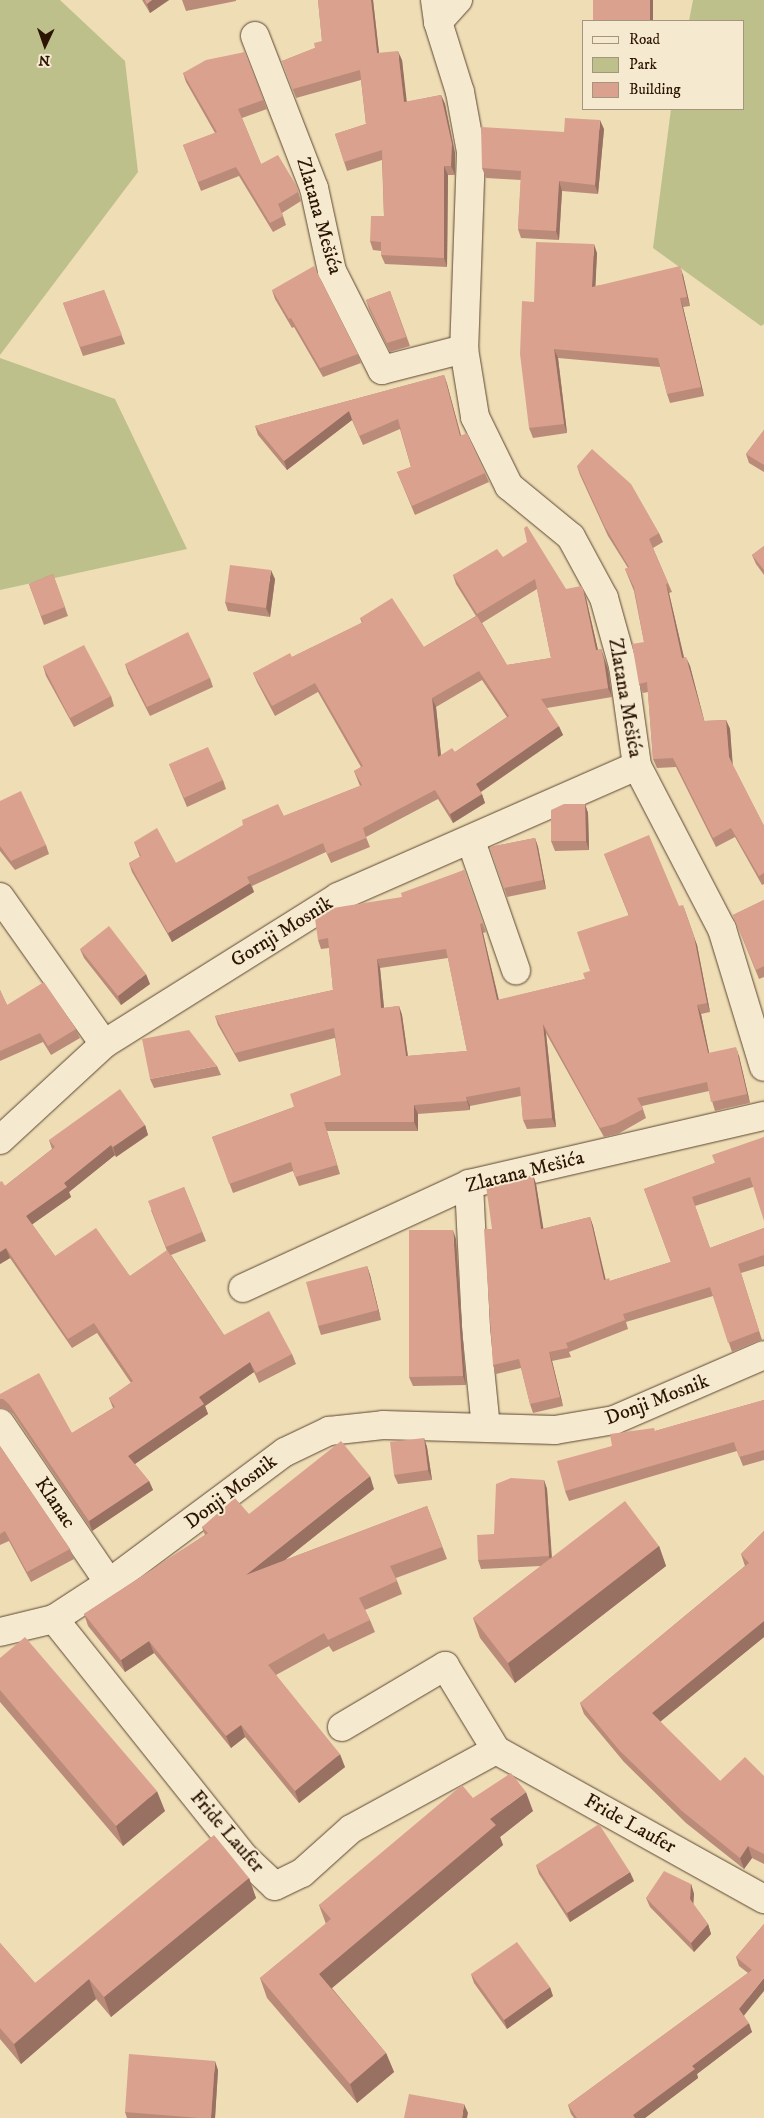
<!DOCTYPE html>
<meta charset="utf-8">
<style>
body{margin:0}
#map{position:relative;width:764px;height:2118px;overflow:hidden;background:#efddb6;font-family:"IM FELL DW Pica",serif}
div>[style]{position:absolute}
.green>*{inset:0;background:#bec08b}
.roads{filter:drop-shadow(0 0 1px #5d4730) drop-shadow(0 0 1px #5d4730)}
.minor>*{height:28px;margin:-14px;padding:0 14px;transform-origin:14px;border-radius:14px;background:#f5e9d0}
.wall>*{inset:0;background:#bb8b7a}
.shaded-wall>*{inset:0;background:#997163}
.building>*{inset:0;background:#daa28e}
span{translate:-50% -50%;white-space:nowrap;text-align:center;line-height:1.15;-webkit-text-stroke:4px #f5e9d0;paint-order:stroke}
.street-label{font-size:20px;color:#2c1503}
.legend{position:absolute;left:582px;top:20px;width:162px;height:90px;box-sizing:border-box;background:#f5e9d0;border:1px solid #a5947e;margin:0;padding:6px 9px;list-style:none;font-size:15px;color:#2c1503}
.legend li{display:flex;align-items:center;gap:10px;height:25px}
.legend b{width:25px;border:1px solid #a5947e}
.north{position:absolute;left:20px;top:20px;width:50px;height:50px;-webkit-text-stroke:4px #f5e9d0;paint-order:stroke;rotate:183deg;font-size:14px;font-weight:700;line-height:20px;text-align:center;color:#2c1503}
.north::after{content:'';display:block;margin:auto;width:18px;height:22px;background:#2c1503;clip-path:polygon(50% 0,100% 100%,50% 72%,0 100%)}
</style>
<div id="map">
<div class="green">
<div style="clip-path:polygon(0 0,60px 0,125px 61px,138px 172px,0 355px)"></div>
<div style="clip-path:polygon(693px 0,764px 0,764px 324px,761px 326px,653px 248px,671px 109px,743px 109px,743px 21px,689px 21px)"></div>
<div style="clip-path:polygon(0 358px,115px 399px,187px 549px,0 590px)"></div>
</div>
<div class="roads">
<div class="minor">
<div style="left:435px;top:0;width:22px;rotate:82deg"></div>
<div style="left:438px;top:22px;width:73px;rotate:72.6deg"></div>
<div style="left:460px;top:92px;width:61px;rotate:79.6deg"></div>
<div style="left:471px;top:152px;width:197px;rotate:92deg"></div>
<div style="left:464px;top:349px;width:69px;rotate:80.8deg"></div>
<div style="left:475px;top:417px;width:77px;rotate:63.8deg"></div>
<div style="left:509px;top:486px;width:80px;rotate:39.4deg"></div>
<div style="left:571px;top:537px;width:69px;rotate:61.6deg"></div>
<div style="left:604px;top:598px;width:71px;rotate:74.4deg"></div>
<div style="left:623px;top:666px;width:101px;rotate:82deg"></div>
<div style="left:637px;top:766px;width:184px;rotate:62.5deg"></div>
<div style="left:722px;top:929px;width:144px;rotate:73.1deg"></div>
<div style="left:438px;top:22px;width:30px;rotate:-48deg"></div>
<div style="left:255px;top:36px;width:163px;rotate:68.8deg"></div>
<div style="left:314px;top:188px;width:85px;rotate:77.8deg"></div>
<div style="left:332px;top:271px;width:111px;rotate:63.2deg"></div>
<div style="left:382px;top:370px;width:85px;rotate:-14.4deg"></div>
<div style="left:471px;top:841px;width:137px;rotate:70.8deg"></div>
<div style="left:0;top:897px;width:180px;rotate:54.7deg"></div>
<div style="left:0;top:1140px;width:142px;rotate:-42.7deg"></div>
<div style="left:104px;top:1044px;width:276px;rotate:-32.1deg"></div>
<div style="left:338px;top:897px;width:326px;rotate:-23.7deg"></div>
<div style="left:469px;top:1184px;width:144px;rotate:87.2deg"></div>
<div style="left:476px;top:1328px;width:100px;rotate:84.3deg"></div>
<div style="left:243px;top:1288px;width:249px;rotate:-24.7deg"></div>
<div style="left:469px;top:1184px;width:303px;rotate:-13deg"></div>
<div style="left:0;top:1423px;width:194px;rotate:55.7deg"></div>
<div style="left:54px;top:1619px;width:305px;rotate:51.4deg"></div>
<div style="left:244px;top:1857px;width:42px;rotate:43.1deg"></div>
<div style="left:275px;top:1886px;width:30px;rotate:-26deg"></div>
<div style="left:302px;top:1873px;width:66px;rotate:-41.9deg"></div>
<div style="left:351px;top:1829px;width:165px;rotate:-28.6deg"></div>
<div style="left:496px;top:1750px;width:307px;rotate:29.1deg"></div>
<div style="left:0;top:1632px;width:56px;rotate:-13.5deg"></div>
<div style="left:54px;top:1619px;width:66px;rotate:-33.2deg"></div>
<div style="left:109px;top:1583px;width:219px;rotate:-36.7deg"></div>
<div style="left:285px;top:1452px;width:49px;rotate:-25.5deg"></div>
<div style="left:329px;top:1431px;width:54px;rotate:-6.3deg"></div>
<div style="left:383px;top:1425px;width:172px;rotate:1.7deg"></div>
<div style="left:555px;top:1430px;width:60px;rotate:-9.6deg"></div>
<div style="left:614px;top:1420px;width:163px;rotate:-23.4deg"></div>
<div style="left:342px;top:1727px;width:120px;rotate:-30.6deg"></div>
<div style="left:445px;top:1666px;width:98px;rotate:58.7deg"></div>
</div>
</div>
<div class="wall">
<div style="clip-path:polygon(142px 0,169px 0,150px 13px)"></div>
<div style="clip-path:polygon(182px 0,236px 0,236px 1px,186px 11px)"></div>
<div style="clip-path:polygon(318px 0,373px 0,379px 53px,402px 60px,406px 102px,441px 95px,445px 104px,455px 153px,455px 175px,448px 175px,447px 267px,385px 264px,381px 255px,381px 251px,373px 250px,370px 241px,384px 216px,382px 160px,347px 171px,335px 134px,366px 124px,361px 80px,296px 98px,282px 61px,315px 48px,322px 41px)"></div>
<div style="clip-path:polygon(245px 52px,267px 109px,242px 118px,261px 164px,296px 185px,301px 201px,282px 213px,286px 225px,273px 232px,239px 176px,201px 191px,183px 145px,215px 133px,186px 82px,183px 73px)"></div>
<div style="clip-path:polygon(604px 129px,598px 194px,562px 191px,559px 240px,521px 238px,518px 229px,521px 180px,486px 178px,482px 168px,564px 132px)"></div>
<div style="clip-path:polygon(597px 253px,595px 286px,683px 275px,690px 306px,683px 307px,704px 396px,670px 403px,667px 394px,660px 367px,558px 358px,567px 433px,533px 438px,529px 428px,534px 302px)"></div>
<div style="clip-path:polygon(104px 290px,125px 344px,83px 356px,63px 303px)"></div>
<div style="clip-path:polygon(272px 290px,358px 354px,361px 363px,323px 377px,294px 327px,292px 328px,275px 299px)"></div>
<div style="clip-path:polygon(390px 291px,410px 346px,390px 352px,369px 309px,366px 300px)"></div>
<div style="clip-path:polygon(444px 375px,447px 384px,461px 435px,485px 473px,489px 482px,415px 515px,397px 472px,411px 467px,400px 429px,363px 445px,352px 420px,287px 470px,258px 435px,255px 426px)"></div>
<div style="clip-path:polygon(764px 430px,764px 472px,749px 463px,746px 454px)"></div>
<div style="clip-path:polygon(577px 466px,659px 533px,663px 542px,653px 548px,672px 592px,669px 593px,684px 657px,690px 666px,704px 721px,726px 720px,730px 729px,732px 764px,764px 826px,764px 884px,762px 885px,735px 837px,716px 847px,676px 767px,657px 768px,653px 759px,648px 692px,643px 693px,639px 684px,644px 642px,634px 591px,625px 569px,628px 568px,608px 536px,580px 475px)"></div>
<div style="clip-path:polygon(764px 546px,764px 575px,756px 564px,752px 555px)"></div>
<div style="clip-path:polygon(evenodd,503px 557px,566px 589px,583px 589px,586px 598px,598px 650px,601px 649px,608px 669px,612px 697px,547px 708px,563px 735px,481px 792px,485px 803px,453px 823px,438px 799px,366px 837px,370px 847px,331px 863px,326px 852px,252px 886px,254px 892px,172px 942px,132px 872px,129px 863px,140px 857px,134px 842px,176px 863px,284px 816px,360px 786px,354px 771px,361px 767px,318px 692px,275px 716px,257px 682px,253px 673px,292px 657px,362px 623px,360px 618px,424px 647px,476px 616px,456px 584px,453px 575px,503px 557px,537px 589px,551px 658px,507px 665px,482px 623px,537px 589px,503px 557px,482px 680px,507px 717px,455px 752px,441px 755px,436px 707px,482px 680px)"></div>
<div style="clip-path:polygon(53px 574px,68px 616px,44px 625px,29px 584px)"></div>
<div style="clip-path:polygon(275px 579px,270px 617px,228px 611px,225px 602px)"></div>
<div style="clip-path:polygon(125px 664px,210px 678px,213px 687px,150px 716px,128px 673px)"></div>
<div style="clip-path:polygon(43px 666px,111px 696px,114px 706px,74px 727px,46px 676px)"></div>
<div style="clip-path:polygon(169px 764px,223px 780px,226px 789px,187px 807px)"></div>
<div style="clip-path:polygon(0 801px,46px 845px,49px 854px,15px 870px,0 851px)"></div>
<div style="clip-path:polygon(585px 804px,588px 813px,589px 850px,555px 851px,551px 841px)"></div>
<div style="clip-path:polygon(535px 838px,538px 847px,546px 889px,507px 897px,490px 847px)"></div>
<div style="clip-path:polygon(evenodd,604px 854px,679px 906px,697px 945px,710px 1012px,701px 1014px,709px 1053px,739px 1056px,750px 1103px,715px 1111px,709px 1091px,642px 1106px,646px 1118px,618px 1134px,604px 1137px,546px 1033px,556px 1127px,527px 1129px,523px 1120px,521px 1096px,470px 1106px,470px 1110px,418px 1114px,418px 1131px,327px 1131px,340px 1174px,299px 1186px,293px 1171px,233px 1193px,212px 1137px,294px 1107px,341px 1075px,335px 1038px,239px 1062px,218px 1025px,215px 1016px,333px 990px,329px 948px,321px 949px,318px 940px,402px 897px,464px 870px,486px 932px,483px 933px,499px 1000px,585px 979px,629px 916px,604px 854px,448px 958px,467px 1051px,408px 1056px,402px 1015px,399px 1006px,384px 1008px,380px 968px,448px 958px)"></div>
<div style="clip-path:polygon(764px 900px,764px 977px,759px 979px,733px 915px)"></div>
<div style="clip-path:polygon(80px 949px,150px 984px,121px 1005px,84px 958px)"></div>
<div style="clip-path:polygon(0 990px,7px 1005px,76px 1029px,80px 1038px,51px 1055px,43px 1042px,0 1061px)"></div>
<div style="clip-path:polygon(217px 1066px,221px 1075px,154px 1088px,150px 1079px)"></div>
<div style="clip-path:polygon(145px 1125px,148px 1135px,116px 1157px,115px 1155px,69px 1192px,71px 1197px,32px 1224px,55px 1256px,130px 1276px,167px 1251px,151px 1210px,184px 1187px,206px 1241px,171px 1255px,224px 1335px,292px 1354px,296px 1364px,259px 1383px,254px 1372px,205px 1406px,208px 1414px,135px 1464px,149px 1481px,153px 1490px,92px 1531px,13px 1414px,6px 1409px,0 1409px,0 1394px,72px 1433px,113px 1408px,109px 1398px,131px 1383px,97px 1333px,72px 1348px,10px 1258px,0 1264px,0 1182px,5px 1186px,52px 1149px,49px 1140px)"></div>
<div style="clip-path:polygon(764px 1137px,753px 1187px,695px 1206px,710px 1248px,764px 1228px,764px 1266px,741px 1273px,762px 1340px,732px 1352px,713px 1296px,626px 1322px,628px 1329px,569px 1352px,571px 1357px,552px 1361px,563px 1406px,533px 1413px,530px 1404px,521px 1368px,496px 1374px,493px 1365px,492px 1229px,533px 1175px,536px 1184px,543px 1229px,590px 1217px,593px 1226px,605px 1280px,610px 1281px,671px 1262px,644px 1189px,715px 1163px)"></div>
<div style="clip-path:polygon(456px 1239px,466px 1385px,413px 1386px,409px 1377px)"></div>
<div style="clip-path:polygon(367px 1266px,370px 1275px,381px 1320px,321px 1335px,318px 1326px)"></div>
<div style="clip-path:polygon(764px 1400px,764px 1460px,743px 1466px,737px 1451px,569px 1501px,565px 1491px,612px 1446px,655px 1431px)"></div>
<div style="clip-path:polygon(424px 1438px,427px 1447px,432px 1480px,398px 1484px,394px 1475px)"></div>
<div style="clip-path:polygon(0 1446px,70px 1549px,74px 1559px,31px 1582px,9px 1541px,0 1545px)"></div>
<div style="clip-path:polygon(544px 1480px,547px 1489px,552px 1557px,659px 1546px,666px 1566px,515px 1683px,480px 1638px,473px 1618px,541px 1566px,481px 1569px,478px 1560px)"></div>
<div style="clip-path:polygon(374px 1489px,285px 1560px,427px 1506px,447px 1559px,396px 1578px,402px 1594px,365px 1610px,370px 1620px,375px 1632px,333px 1652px,329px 1646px,276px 1675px,345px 1767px,299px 1803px,245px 1737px,231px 1748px,154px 1653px,125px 1672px,88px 1626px,84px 1614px,205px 1535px,202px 1527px,249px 1514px)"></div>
<div style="clip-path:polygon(764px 1531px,764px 1637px,660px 1722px,720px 1781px,764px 1776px,764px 1864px,752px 1858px,744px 1869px,686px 1823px,624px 1762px,584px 1714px,580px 1703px,745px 1566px,741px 1554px)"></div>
<div style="clip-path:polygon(0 1658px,165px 1811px,123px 1846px,0 1702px)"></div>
<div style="clip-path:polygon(473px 1798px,533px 1811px,500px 1837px,503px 1845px,332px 1988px,386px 2053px,394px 2072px,357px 2103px,267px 1998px,260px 1978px,326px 1924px,319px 1905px)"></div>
<div style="clip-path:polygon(536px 1865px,634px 1881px,570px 1922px,539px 1874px)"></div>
<div style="clip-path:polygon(249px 1878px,256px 1898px,111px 2017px,96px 1999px,21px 2064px,0 2039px,0 1943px,35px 1983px)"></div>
<div style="clip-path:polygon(691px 1884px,694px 1894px,693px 1904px,708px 1924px,711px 1934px,694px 1952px,650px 1907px,646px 1898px)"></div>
<div style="clip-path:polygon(764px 1924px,744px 2016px,752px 2032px,697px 2074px,698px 2078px,645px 2118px,574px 2118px,571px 2114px,568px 2105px,748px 1973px,739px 1966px,736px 1957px)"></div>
<div style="clip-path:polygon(471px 1974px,553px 1996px,507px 2029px,474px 1983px)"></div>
<div style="clip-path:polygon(218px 2070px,215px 2118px,127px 2118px,125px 2112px)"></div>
</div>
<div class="shaded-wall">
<div style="clip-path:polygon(152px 0,169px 0,150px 13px,147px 4px)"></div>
<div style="clip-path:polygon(371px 0,373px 0,380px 62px,377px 53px)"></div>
<div style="clip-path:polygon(650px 0,653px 0,653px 21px,650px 21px)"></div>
<div style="clip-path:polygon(398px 51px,402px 60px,408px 112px,404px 102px)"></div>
<div style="clip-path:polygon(441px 95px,445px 104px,455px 153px,455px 175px,451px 166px)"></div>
<div style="clip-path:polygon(600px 120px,604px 129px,598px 194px,595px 185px)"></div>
<div style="clip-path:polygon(444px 166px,448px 175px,447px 267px,444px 258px)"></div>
<div style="clip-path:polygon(559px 181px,562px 191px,559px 240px,556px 231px)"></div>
<div style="clip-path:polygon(594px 244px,597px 253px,595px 296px,592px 287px)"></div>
<div style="clip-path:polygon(680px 266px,683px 275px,690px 306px,687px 297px)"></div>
<div style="clip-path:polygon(680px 298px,683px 307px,704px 396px,701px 387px)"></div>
<div style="clip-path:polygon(554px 349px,558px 358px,567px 433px,564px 424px)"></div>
<div style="clip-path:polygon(444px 375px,447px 384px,463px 445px,460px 436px)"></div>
<div style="clip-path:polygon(349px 411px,352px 420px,287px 470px,284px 461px)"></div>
<div style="clip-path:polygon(271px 570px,275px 579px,270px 617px,266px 608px)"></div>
<div style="clip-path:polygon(666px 584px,669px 593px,686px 667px,682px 658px)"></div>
<div style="clip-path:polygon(583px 589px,586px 598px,600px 659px,596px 650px)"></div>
<div style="clip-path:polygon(601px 649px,608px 669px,612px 697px,608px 688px)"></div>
<div style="clip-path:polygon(686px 657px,690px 666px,707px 731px,704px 721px)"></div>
<div style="clip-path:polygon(432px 698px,436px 707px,442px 766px,438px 757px)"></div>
<div style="clip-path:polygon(726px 720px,730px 729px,733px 767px,729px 757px)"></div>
<div style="clip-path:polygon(559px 726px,563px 735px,479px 793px,476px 784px)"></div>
<div style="clip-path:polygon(482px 794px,485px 803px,453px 823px,450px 814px)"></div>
<div style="clip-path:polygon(585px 804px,588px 813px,589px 850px,586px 841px)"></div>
<div style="clip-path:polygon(535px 838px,538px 847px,546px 889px,543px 880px)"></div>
<div style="clip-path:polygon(250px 883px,254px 892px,172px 942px,168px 933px)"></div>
<div style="clip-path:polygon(683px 905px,697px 945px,710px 1012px,707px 1003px)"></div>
<div style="clip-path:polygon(480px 924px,483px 933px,501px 1010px,497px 1000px)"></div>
<div style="clip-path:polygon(377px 959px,380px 968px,385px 1018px,381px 1008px)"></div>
<div style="clip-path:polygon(146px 974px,150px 984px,121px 1005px,118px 996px)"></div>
<div style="clip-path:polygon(697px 1005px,701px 1014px,711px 1062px,708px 1053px)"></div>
<div style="clip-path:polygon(399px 1006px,402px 1015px,409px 1065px,406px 1056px)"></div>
<div style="clip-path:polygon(543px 1024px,546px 1033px,556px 1127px,552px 1118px)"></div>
<div style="clip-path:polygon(736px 1047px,739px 1056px,750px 1103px,747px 1094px)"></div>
<div style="clip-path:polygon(466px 1097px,470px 1106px,470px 1110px,467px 1101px)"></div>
<div style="clip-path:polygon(414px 1105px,418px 1114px,418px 1131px,414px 1122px)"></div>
<div style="clip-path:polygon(145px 1125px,148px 1135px,116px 1157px,113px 1147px)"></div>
<div style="clip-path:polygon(111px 1145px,115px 1155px,69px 1192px,71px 1197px,30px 1226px,26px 1216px,64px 1183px)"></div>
<div style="clip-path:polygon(533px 1175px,536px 1184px,545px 1238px,541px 1229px)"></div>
<div style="clip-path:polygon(590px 1217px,593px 1226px,608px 1289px,604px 1280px)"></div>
<div style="clip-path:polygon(453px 1230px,456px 1239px,466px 1385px,463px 1376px)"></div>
<div style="clip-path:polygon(6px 1248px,10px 1258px,0 1264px,0 1252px)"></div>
<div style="clip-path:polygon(367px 1266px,370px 1275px,381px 1320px,378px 1310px)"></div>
<div style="clip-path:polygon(549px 1352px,552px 1361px,563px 1406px,560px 1397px)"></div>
<div style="clip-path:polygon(250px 1362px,254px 1372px,205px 1406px,208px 1414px,132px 1466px,128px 1456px,199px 1397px)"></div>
<div style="clip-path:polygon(424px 1438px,427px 1447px,432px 1480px,428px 1470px)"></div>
<div style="clip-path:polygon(370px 1476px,374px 1489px,251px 1587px,246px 1575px)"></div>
<div style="clip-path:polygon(544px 1480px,547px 1489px,552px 1565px,549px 1556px)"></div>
<div style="clip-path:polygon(149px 1481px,153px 1490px,92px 1531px,89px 1521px)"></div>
<div style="clip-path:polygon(659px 1546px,666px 1566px,515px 1683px,508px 1663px)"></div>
<div style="clip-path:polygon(764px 1621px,764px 1637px,656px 1725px,652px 1713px)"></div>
<div style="clip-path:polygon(149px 1641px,154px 1653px,125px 1672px,121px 1660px)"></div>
<div style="clip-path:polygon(241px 1725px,245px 1737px,231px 1748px,226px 1736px)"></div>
<div style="clip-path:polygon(340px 1754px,345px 1767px,299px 1803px,295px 1791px)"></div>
<div style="clip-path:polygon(157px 1791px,165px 1811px,123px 1846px,116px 1826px)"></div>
<div style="clip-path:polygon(526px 1792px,533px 1811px,500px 1837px,503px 1845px,326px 1993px,319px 1974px,490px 1819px)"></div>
<div style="clip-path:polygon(748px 1846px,752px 1858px,744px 1869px,740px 1858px)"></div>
<div style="clip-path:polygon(630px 1872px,634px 1881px,570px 1922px,567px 1913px)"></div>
<div style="clip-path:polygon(249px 1878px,256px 1898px,111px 2017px,104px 1997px)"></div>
<div style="clip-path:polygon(691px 1884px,694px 1894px,693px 1908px,690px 1899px)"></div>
<div style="clip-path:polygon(708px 1924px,711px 1934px,694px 1952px,691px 1943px)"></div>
<div style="clip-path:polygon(764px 1978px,764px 1991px,742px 2018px,739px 2009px)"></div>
<div style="clip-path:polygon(89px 1979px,96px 1999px,21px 2064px,14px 2044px)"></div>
<div style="clip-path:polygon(550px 1987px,553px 1996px,507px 2029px,504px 2020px)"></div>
<div style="clip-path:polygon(749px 2023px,752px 2032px,697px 2074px,698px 2078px,645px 2118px,634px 2118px,633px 2115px,692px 2066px)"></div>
<div style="clip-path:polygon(386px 2053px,394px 2072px,357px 2103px,350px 2084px)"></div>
<div style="clip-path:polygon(215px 2061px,218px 2070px,215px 2118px,211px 2118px)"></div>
<div style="clip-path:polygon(464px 2104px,468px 2113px,467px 2118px,462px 2118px)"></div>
</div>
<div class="building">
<div style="clip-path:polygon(145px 0,152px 0,147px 4px)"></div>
<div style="clip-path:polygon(318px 0,371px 0,377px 53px,398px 51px,404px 102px,441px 95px,452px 144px,451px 166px,444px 166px,444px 258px,381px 255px,381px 242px,370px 241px,371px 216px,384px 216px,382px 150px,344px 162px,335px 134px,366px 124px,360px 70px,293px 89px,282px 61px,315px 48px,314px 43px,322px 41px)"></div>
<div style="clip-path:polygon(593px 0,650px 0,650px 21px,593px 21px)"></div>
<div style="clip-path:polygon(245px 52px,263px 100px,238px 109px,261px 164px,278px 155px,296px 185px,298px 192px,278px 204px,283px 216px,270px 223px,236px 167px,198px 182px,183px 145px,217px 132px,183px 73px,206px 60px)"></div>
<div style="clip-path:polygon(565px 118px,600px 120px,595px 185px,559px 181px,556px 231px,518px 229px,521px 171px,482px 168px,481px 127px,564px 132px)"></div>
<div style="clip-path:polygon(536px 242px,594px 244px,592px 287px,680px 266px,687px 297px,680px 298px,701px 387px,667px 394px,658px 358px,554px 349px,564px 424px,529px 428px,520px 354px,522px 301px,534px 302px)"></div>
<div style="clip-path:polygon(314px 266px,358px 354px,320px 368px,291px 318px,289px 319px,272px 290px)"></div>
<div style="clip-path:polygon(104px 290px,122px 335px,80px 347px,63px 303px)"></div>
<div style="clip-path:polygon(390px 291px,406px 337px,387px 343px,366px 300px)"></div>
<div style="clip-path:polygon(444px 375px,460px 436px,467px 433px,485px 473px,412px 506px,397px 472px,411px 467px,398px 419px,359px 436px,349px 411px,284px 461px,255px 426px)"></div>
<div style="clip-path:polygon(764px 430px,764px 465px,746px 454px)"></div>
<div style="clip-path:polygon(592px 449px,631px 484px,659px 533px,649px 539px,668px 583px,666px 584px,682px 658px,686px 657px,704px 721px,726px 720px,729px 757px,764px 826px,764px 873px,759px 876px,731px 828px,713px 838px,673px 758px,653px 759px,647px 682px,639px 684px,632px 644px,644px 642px,634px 587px,625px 569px,629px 567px,605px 527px,577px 466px)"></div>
<div style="clip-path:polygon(evenodd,527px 526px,566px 589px,581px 586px,583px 589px,596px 650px,601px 649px,604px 660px,608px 688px,541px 699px,559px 726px,476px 784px,482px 794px,450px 814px,435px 790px,363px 828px,366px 838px,327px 854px,323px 843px,247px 877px,250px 883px,168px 933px,129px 863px,141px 856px,134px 842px,157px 828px,176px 863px,243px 825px,242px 820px,278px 804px,284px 816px,362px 785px,354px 771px,363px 766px,315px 683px,272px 706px,253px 673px,290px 653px,292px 657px,363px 622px,360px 618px,392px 598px,424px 647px,477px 616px,507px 665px,551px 658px,535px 579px,477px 614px,453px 575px,497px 549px,503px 557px,527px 542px,524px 528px,527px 526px,479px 671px,509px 716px,455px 752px,452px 748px,438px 757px,432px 698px,479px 671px)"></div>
<div style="clip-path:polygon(764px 546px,764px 570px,752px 555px)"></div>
<div style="clip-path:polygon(230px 565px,271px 570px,266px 608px,225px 602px)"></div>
<div style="clip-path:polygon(53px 574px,65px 607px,41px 616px,29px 584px)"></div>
<div style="clip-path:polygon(188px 632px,210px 678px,147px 707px,125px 664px)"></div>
<div style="clip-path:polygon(84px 645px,111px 696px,70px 718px,43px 666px)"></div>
<div style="clip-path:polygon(208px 747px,223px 780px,184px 798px,169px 764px)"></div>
<div style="clip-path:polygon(21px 791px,46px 845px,11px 861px,0 846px,0 801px)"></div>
<div style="clip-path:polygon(564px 804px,585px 804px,586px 841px,551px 841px,551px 810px)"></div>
<div style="clip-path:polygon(evenodd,649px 835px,679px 906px,683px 905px,694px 936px,707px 1003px,697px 1005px,708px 1053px,736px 1047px,747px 1094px,711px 1102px,707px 1082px,637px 1098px,643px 1109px,615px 1124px,600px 1128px,543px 1024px,552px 1118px,523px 1120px,520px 1087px,466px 1097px,467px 1101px,414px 1105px,414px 1122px,324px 1122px,337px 1165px,295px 1177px,291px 1162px,229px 1184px,212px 1137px,294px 1107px,290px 1094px,341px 1075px,334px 1028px,235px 1053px,215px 1016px,333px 990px,328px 938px,318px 940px,315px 919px,333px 908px,402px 897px,401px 893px,464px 870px,483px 923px,480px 924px,497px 1000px,585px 979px,583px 973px,590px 971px,577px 932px,629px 915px,604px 854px,649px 835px,446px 949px,467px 1051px,406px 1056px,399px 1006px,381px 1008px,377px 959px,446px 949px)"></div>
<div style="clip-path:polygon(535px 838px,543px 880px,504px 888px,490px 847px)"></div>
<div style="clip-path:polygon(764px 900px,764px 966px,756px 970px,733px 915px)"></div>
<div style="clip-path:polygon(109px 926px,146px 974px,118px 996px,80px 949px)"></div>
<div style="clip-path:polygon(44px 982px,76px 1029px,48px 1046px,40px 1033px,0 1051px,0 990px,7px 1005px)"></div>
<div style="clip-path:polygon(189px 1030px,217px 1066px,150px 1079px,142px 1039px)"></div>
<div style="clip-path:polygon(120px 1089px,145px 1125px,113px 1147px,111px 1145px,64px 1183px,67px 1187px,26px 1216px,55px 1256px,96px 1228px,130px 1276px,167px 1250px,224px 1335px,269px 1311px,292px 1354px,256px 1373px,250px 1362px,199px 1397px,204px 1404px,128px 1456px,149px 1481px,89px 1521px,9px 1404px,3px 1399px,0 1399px,0 1394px,39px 1373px,72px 1433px,115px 1407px,109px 1398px,133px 1381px,94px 1323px,68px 1339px,6px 1248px,0 1252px,0 1182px,2px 1181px,5px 1186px,55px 1147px,49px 1140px)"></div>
<div style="clip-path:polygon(764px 1137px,764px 1221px,750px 1177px,692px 1197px,710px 1248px,764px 1228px,764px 1255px,738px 1264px,759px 1331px,728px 1343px,710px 1287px,623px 1314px,625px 1320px,566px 1343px,568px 1348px,549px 1352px,560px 1397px,530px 1404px,519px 1359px,493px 1365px,484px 1229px,492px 1229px,486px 1186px,533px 1175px,541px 1229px,590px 1217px,604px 1280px,609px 1278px,610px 1281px,671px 1262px,644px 1189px,715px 1163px,712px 1155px)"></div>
<div style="clip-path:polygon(184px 1187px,202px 1232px,166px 1247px,148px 1201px)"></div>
<div style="clip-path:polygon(409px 1230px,453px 1230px,463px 1376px,409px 1377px)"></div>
<div style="clip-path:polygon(367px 1266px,378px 1310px,318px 1326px,306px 1282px)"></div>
<div style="clip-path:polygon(764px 1400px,764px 1450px,739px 1457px,734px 1442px,565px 1491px,557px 1461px,612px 1446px,610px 1434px,654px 1428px,655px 1431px)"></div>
<div style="clip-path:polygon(424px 1438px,428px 1470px,394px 1475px,390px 1442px)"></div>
<div style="clip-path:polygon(341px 1441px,370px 1476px,246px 1575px,427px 1506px,442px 1547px,390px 1566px,397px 1581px,359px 1598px,370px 1620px,328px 1640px,324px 1633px,268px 1665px,340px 1754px,295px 1791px,241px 1725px,226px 1736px,149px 1641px,121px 1660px,84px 1614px,208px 1533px,202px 1527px,235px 1498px,249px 1514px)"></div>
<div style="clip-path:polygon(0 1446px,70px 1549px,27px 1572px,5px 1531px,0 1534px)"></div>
<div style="clip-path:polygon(511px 1478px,544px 1480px,549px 1556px,478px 1560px,477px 1535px,494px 1534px,496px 1484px)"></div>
<div style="clip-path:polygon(625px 1501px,659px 1546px,508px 1663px,473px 1618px)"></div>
<div style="clip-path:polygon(764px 1531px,764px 1621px,652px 1713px,720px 1781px,745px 1757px,764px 1776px,764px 1854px,748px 1846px,740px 1858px,682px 1811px,620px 1751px,580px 1703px,749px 1563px,741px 1554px)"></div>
<div style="clip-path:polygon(25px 1637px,157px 1791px,116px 1826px,0 1690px,0 1658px)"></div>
<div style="clip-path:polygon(511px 1773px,526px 1792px,490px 1819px,496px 1825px,319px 1974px,386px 2053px,350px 2084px,260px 1978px,331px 1919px,319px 1905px,462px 1785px,473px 1798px)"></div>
<div style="clip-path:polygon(599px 1824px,630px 1872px,567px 1913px,536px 1865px)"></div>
<div style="clip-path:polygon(214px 1835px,249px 1878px,104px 1997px,89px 1979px,14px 2044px,0 2028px,0 1943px,35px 1983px)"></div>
<div style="clip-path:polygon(664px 1871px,691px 1884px,690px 1899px,708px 1924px,691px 1943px,646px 1898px)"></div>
<div style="clip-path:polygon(764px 1924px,764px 1978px,739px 2009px,749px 2023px,692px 2066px,695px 2069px,633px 2115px,635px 2118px,577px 2118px,568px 2105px,752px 1970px,736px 1957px)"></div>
<div style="clip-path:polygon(517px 1942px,550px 1987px,504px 2020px,471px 1974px)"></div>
<div style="clip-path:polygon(129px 2054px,215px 2061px,211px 2118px,199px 2118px,125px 2112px)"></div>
<div style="clip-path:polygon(409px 2094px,464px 2104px,462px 2118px,404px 2118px)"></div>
</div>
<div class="street-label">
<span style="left:319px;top:216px;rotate:74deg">Zlatana Mešića</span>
<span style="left:625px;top:698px;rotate:80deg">Zlatana Mešića</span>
<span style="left:282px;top:932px;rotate:-32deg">Gornji Mosnik</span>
<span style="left:525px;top:1172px;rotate:-14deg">Zlatana Mešića</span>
<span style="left:657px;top:1400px;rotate:-21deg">Donji Mosnik</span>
<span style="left:231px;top:1492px;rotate:-37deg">Donji Mosnik</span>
<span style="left:55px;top:1503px;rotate:56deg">Klanac</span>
<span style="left:630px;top:1824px;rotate:29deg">Fride Laufer</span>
<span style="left:227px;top:1832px;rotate:49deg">Fride Laufer</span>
</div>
<ul class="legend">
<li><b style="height:6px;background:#f5e9d0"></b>Road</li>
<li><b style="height:14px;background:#bec08b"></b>Park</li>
<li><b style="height:14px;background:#daa28e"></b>Building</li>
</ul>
<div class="north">N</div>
</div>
